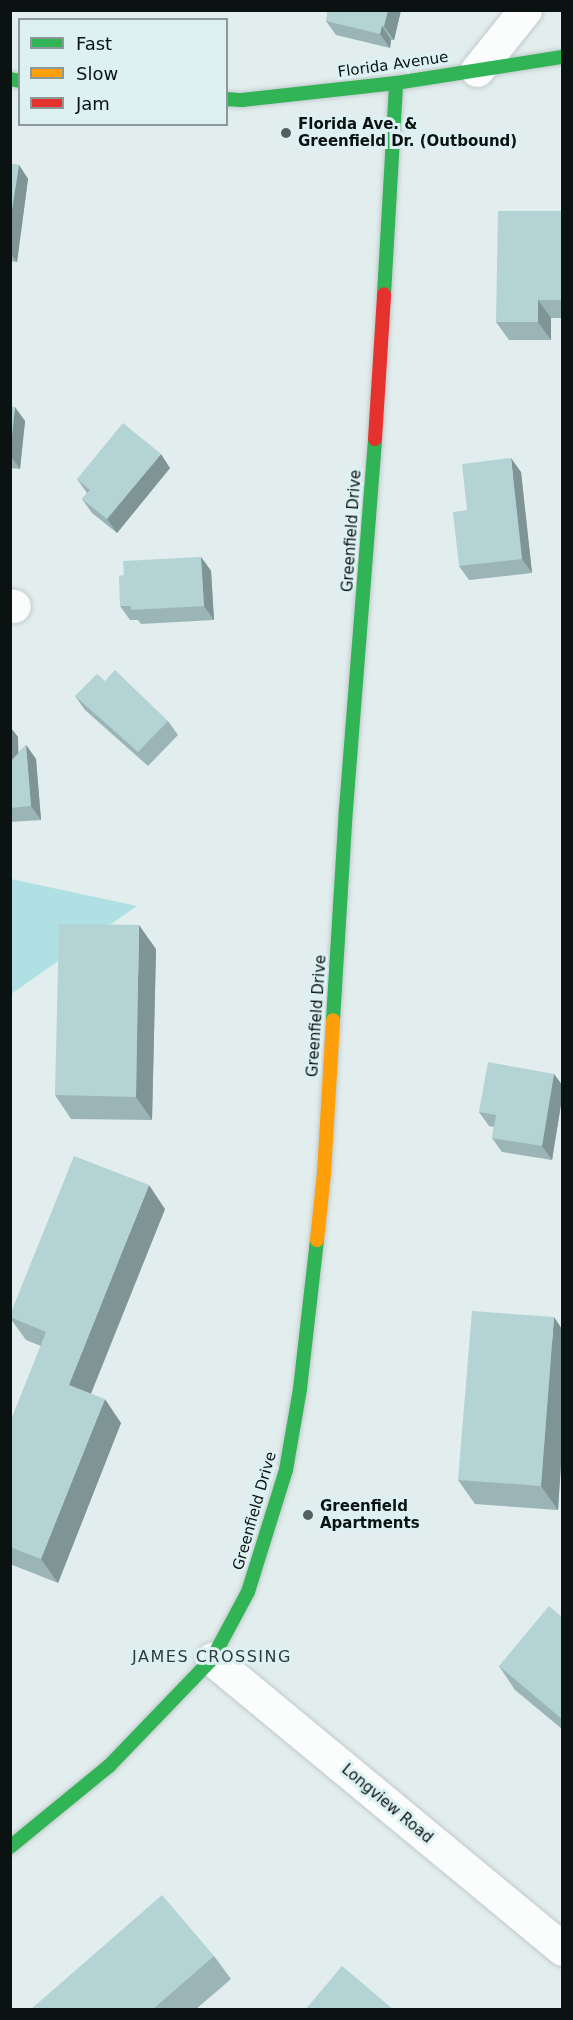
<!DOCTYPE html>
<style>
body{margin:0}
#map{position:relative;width:573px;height:2020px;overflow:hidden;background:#e2edee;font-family:"DejaVu Sans",sans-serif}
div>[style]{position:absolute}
.green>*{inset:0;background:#b0e0e4}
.roads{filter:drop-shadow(0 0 2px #c1c9ca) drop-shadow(0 0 2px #c1c9ca)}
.street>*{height:33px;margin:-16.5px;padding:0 16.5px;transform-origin:16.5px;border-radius:16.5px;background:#fbfcfc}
.fast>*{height:14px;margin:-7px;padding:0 7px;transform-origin:7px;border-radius:7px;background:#30b455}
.slow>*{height:14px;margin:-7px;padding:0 7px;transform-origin:7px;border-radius:7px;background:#ff9f0a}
.jam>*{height:14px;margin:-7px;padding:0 7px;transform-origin:7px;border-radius:7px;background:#e5322d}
.wall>*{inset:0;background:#9bb5b7}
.shaded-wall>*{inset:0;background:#7e9495}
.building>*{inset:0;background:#b4d3d5}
.dots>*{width:16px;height:16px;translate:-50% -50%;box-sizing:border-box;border:3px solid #def1f2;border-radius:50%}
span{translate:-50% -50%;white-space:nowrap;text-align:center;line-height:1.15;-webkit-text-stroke:6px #def1f2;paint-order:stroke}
.street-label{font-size:15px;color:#0b1212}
.poi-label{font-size:15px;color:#0b1212;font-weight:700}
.left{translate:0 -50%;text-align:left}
.neighbourhood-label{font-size:16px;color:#2d3c3e;letter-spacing:1.5px}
.frame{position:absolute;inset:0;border:12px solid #0b1212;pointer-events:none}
.legend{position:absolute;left:18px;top:18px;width:210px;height:108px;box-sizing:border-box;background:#def1f2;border:2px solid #8a9898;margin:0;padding:8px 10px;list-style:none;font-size:18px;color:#0b1212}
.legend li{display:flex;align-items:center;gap:12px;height:30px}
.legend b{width:30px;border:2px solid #8a9898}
</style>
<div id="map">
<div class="green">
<div style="clip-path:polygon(11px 879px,137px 906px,11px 994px)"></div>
</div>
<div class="roads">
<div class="street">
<div style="left:477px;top:70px;width:77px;rotate:-51.3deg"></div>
<div style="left:10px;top:605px;width:4px;rotate:14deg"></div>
<div style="left:212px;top:1659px;width:455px;rotate:39.6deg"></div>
</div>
<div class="fast">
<div style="left:10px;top:79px;width:10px;rotate:11deg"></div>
<div style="left:226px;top:99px;width:16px;rotate:4deg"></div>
<div style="left:242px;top:100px;width:155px;rotate:-6.3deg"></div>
<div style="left:396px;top:83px;width:168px;rotate:-8.9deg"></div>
<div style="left:384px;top:294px;width:211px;rotate:-86.7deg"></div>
<div style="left:333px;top:1020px;width:211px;rotate:-86.5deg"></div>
<div style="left:346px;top:809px;width:371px;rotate:-85.5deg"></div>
<div style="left:10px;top:1847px;width:128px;rotate:-39.3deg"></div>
<div style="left:109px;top:1766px;width:149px;rotate:-46.1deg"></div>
<div style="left:212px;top:1659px;width:76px;rotate:-61.8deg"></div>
<div style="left:248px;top:1592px;width:128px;rotate:-72.7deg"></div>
<div style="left:286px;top:1470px;width:82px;rotate:-80.2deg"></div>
<div style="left:300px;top:1389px;width:150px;rotate:-83.5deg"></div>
</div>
<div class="slow">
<div style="left:317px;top:1240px;width:67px;rotate:-84deg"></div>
<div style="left:324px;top:1173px;width:153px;rotate:-86.6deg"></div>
</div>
<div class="jam">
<div style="left:375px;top:439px;width:145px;rotate:-86.4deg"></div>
</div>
</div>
<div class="wall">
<div style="clip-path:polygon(328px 10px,401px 10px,394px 40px,391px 40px,390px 48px,336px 35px,326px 21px)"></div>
<div style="clip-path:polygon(10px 164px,19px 165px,28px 179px,17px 262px,10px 261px)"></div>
<div style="clip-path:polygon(562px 211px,562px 318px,551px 318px,551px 340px,509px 340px,496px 322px)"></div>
<div style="clip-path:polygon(10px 406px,25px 421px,20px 469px,10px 468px)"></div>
<div style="clip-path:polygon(170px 468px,117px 533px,92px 513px,82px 499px,87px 493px,77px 479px)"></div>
<div style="clip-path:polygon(521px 472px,532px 573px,469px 580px,459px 566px,467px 510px)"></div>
<div style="clip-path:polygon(201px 557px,211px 571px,214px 620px,141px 624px,138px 620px,130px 620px,120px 606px,124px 575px)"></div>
<div style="clip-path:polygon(105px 681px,168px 721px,178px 735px,148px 766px,85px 710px,75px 696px)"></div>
<div style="clip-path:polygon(10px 727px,18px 737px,18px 753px,26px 745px,36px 759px,41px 820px,10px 822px)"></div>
<div style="clip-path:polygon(156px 949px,152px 1120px,71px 1119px,55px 1095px)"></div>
<div style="clip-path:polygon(554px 1074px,562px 1085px,562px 1098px,552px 1160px,502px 1152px,492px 1138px,494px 1127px,489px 1126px,479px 1112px)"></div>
<div style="clip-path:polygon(165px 1209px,91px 1394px,121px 1423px,58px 1583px,10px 1564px,10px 1423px,41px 1346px,26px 1340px,10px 1318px,10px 1315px)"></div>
<div style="clip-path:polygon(562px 1329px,562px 1447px,558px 1510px,475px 1504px,458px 1480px)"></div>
<div style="clip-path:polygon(562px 1617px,562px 1729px,515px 1690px,499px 1666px)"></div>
<div style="clip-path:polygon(214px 1956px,231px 1979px,195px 2010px,30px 2010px)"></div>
</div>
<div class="shaded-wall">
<div style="clip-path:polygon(388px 10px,401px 10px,394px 40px,384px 26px)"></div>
<div style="clip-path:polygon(382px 26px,391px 40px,390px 48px,380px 34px)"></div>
<div style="clip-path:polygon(19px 165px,28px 179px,17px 262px,10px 253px,10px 222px)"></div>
<div style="clip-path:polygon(538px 300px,551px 318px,551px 340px,538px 322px)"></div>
<div style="clip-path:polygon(15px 407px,25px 421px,20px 469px,10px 455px)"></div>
<div style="clip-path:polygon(161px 454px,170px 468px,117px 533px,107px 519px)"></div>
<div style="clip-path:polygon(511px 458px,521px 472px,532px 573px,522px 559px)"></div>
<div style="clip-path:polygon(201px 557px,211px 571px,214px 620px,204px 606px)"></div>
<div style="clip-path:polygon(10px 727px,18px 737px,19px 776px,10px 764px)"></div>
<div style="clip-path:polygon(26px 745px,36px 759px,41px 820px,31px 806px)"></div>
<div style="clip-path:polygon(139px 925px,156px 949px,152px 1120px,136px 1097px)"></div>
<div style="clip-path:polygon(554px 1074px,562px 1085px,562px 1098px,552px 1160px,542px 1146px)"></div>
<div style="clip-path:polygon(149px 1185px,165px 1209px,85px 1408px,69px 1385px)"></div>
<div style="clip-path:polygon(554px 1317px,562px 1329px,562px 1447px,558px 1510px,541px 1486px)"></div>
<div style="clip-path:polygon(105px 1399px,121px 1423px,58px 1583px,41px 1559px)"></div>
</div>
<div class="building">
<div style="clip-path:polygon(328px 10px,388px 10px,384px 26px,382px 26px,380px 34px,326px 21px)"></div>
<div style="clip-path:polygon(10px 164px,19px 165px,10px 222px)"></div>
<div style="clip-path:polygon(498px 211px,562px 211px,562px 300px,538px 300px,538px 322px,496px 322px)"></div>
<div style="clip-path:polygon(10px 406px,15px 407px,10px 454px)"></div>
<div style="clip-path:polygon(123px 423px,161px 454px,107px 519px,82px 499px,90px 490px,77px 479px)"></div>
<div style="clip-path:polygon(511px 458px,522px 559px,459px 566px,453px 512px,467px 510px,462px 464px)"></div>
<div style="clip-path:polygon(201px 557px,204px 606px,131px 610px,131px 606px,120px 606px,119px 576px,124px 575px,123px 561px)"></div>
<div style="clip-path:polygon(115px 670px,168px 721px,138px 752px,75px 696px,97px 674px,105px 681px)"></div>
<div style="clip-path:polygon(26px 745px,31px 806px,10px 808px,10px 762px)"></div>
<div style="clip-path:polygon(59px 924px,139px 925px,136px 1097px,55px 1095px)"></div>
<div style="clip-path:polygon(488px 1062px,554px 1074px,542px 1146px,492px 1138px,496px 1115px,479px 1112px)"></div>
<div style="clip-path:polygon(74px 1156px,149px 1185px,69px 1385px,105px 1399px,41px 1559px,10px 1547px,10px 1423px,46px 1332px,10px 1317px,10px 1315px)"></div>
<div style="clip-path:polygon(472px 1311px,554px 1317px,541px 1486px,458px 1480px)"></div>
<div style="clip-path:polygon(549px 1606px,562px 1617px,562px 1719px,499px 1666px)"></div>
<div style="clip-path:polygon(162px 1895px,214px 1956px,152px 2010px,30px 2010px)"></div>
<div style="clip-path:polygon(342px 1966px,394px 2010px,305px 2010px)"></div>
</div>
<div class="dots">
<div style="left:286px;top:133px;background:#565f5f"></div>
<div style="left:308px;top:1515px;background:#565f5f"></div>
</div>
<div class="street-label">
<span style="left:393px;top:65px;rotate:-8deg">Florida Avenue</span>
<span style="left:352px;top:531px;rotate:-86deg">Greenfield Drive</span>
<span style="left:317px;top:1016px;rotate:-86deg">Greenfield Drive</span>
<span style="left:255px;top:1511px;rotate:-74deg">Greenfield Drive</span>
<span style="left:387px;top:1804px;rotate:40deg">Longview Road</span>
</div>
<div class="poi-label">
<span class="left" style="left:298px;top:133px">Florida Ave. &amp;<br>Greenfield Dr. (Outbound)</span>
<span class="left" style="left:320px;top:1515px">Greenfield<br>Apartments</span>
</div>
<div class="neighbourhood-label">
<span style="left:212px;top:1657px">JAMES CROSSING</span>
</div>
<div class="frame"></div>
<ul class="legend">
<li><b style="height:8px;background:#30b455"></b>Fast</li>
<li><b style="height:8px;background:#ff9f0a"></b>Slow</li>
<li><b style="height:8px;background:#e5322d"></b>Jam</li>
</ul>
</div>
